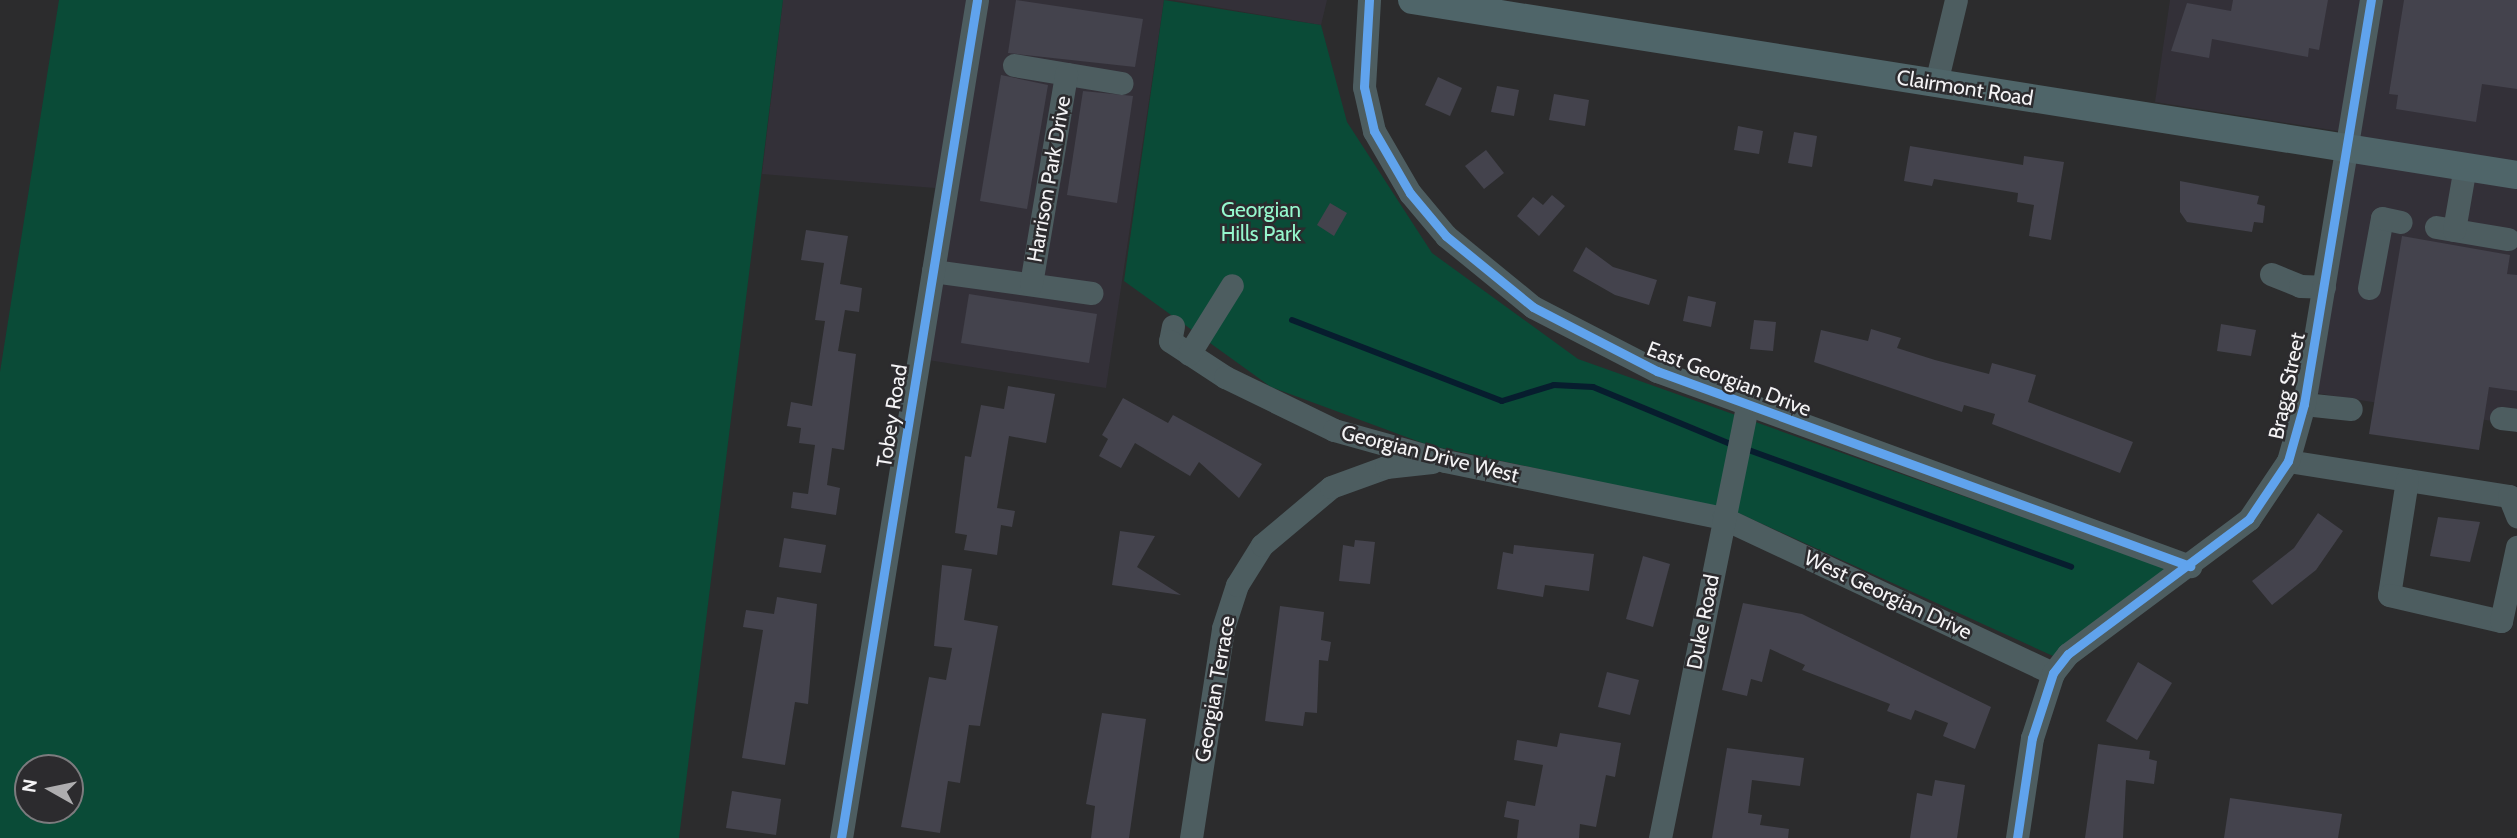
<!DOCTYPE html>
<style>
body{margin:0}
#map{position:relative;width:2517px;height:838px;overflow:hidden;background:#2c2c2d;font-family:Cabin,sans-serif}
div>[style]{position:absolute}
.built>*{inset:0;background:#333038}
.green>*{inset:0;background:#0a4b37}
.stream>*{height:6px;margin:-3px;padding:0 3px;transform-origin:3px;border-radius:3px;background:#071d2e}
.building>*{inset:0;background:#44434d}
.minor>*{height:23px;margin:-11.5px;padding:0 11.5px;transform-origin:11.5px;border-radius:11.5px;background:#4d5d60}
.major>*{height:28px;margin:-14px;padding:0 14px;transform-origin:14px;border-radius:14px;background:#4f6569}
.cycleway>*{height:9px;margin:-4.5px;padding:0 4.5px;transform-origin:4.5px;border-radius:4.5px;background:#60a3ed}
span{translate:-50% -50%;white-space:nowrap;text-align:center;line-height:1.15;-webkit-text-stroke:5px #2c2b2e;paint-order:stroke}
.street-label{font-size:21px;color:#f4f3f5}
.park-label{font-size:21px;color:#95f7cd}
.north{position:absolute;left:14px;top:754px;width:70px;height:70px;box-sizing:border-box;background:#2c2b2e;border:2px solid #7c7b7e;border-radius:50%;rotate:279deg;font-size:19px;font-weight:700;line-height:28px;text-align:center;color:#f4f3f5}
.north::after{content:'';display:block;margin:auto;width:24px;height:32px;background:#aeadaf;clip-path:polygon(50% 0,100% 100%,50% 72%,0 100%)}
</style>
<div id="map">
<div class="built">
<div style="clip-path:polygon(783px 0,1164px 0,1106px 388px,909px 357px,935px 188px,762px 174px)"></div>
<div style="clip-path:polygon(1174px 0,1327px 0,1321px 25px)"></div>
<div style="clip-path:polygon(2170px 0,2517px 0,2517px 425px,2309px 392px,2350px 133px,2155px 102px)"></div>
</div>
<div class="green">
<div style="clip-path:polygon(evenodd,59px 0,783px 0,679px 838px,0 838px,0 372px,59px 0,28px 768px,70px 768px,70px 810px,28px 810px,28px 768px)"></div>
<div style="clip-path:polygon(1164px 0,1321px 25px,1347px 122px,1432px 253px,1578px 359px,2174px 571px,2053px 656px,1734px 511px,1428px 445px,1271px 387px,1124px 281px)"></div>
</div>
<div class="stream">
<div style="left:1292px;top:320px;width:225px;rotate:21.1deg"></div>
<div style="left:1502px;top:401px;width:54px;rotate:-17.1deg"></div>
<div style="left:1554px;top:385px;width:39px;rotate:3deg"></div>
<div style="left:1593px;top:387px;width:152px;rotate:22.5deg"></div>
<div style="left:1743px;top:448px;width:349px;rotate:19.9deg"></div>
</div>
<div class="building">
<div style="clip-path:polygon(1016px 0,1143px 19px,1135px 67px,1008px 53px)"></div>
<div style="clip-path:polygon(2233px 0,2328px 0,2319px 50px,2309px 48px,2308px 57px,2212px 39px,2209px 58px,2171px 51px,2187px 3px,2231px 11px)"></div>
<div style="clip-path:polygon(2404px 0,2517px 0,2517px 89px,2482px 84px,2476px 122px,2396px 109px,2398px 95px,2389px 94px)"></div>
<div style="clip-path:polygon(1001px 75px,1048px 85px,1027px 209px,980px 201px)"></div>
<div style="clip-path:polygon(1438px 77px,1462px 88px,1450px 116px,1425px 105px)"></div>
<div style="clip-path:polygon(1497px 86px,1519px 90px,1514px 116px,1491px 112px)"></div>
<div style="clip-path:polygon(1083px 91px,1133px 96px,1117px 203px,1067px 195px)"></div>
<div style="clip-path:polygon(1554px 94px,1589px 100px,1585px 126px,1549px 120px)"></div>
<div style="clip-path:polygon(1738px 126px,1763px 131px,1759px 154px,1734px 150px)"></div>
<div style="clip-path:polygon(1794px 132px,1817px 136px,1812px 167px,1788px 163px)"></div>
<div style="clip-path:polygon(1910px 146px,2023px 165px,2024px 156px,2064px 162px,2051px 240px,2029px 236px,2034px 205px,2017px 202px,2018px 193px,1934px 179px,1932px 186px,1904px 181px)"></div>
<div style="clip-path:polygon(1486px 150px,1504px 173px,1484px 189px,1465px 166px)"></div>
<div style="clip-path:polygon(2180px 181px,2259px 196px,2257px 204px,2265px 206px,2263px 223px,2254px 222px,2252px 232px,2187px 222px,2180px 212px)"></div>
<div style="clip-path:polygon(1552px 195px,1565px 206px,1539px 236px,1517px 216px,1533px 197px,1543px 205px)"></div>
<div style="clip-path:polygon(1330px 203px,1347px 213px,1334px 236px,1317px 225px)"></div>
<div style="clip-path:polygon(806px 230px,848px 236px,840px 284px,862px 288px,859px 312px,845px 310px,838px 351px,856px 354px,844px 450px,832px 448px,827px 485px,840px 488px,836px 515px,791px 508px,793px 492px,808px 494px,815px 445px,799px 443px,801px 428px,787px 426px,791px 402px,812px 406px,825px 321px,815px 320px,824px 263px,801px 260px)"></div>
<div style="clip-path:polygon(2402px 236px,2510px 255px,2507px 274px,2517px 275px,2517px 391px,2489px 387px,2479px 450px,2369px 434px)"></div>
<div style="clip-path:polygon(1586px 247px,1613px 267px,1657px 280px,1649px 305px,1615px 295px,1573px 271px)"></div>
<div style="clip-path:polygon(969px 294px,1097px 314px,1089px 363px,961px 343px)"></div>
<div style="clip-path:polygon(1688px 296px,1716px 302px,1711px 327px,1683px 321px)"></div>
<div style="clip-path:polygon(1754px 320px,1776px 322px,1773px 351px,1750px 349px)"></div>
<div style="clip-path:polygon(2221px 324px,2256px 330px,2251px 356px,2217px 351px)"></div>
<div style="clip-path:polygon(1871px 329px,1901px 338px,1897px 348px,1935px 360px,1989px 374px,1992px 363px,2036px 375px,2028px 402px,2133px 442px,2120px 473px,1992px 424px,1995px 414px,1964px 405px,1962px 412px,1814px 362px,1821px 330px,1868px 341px)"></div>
<div style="clip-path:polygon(1008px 386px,1055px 394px,1046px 443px,1009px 436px,997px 508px,1015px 511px,1012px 527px,1001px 525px,997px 555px,964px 550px,967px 535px,955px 533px,965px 456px,971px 457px,981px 405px,1004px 409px)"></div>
<div style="clip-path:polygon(1123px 398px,1168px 423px,1173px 415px,1262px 464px,1239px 498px,1199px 462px,1190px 476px,1135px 443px,1121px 468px,1099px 456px,1108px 439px,1102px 435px)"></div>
<div style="clip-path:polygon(2318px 513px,2343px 531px,2316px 570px,2272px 605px,2252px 581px,2294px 548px)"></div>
<div style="clip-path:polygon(2438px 517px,2480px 522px,2470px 562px,2430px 556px)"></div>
<div style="clip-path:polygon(1120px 531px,1155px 536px,1137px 567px,1181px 595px,1112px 585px)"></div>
<div style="clip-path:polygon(784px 538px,826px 545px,821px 573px,779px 567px)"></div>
<div style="clip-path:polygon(1355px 540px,1375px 542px,1370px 584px,1339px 581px,1343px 545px,1354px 547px)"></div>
<div style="clip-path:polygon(1514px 545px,1594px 554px,1589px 591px,1545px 585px,1543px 597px,1497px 589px,1503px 552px,1513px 554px)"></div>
<div style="clip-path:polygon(1643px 556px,1670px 564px,1653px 627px,1626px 619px)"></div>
<div style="clip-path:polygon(942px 565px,972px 569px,964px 620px,998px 626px,980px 726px,969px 725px,960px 783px,948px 781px,940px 833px,901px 827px,929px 677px,946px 680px,952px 648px,934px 646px)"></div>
<div style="clip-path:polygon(777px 597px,817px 604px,808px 704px,795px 702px,785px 765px,742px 758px,763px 630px,743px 627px,746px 610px,774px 614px)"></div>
<div style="clip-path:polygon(1743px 603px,1802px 614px,1991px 707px,1975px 749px,1943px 736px,1948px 723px,1915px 710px,1911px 720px,1887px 711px,1890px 704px,1802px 670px,1805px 665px,1770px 649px,1762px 682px,1751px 679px,1747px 696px,1722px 690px)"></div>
<div style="clip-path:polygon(1280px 606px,1324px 612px,1321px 640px,1331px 642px,1328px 661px,1319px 660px,1317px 713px,1305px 712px,1303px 726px,1265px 721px)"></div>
<div style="clip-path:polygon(2138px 662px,2172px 683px,2137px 740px,2106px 721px)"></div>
<div style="clip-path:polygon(1607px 672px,1639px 680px,1630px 715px,1598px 707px)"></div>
<div style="clip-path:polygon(1102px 713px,1146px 719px,1129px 838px,1091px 838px,1095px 806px,1086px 804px)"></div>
<div style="clip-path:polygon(1560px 733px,1621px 743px,1615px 777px,1606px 775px,1596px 827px,1580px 824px,1579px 838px,1517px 838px,1519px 820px,1504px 817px,1507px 801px,1535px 806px,1543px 765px,1514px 760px,1517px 740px,1557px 747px)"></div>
<div style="clip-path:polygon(2098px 744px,2150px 751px,2149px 759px,2157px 761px,2154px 784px,2126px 780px,2123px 838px,2085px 838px)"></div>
<div style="clip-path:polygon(1727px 748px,1804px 758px,1800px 786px,1752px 780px,1748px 813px,1762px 815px,1760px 825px,1789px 829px,1788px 838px,1712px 838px)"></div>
<div style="clip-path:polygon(1935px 780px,1965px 785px,1957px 838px,1910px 838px,1917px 793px,1932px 796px)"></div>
<div style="clip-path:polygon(732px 791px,781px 799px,776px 835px,726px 828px)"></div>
<div style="clip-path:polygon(2230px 798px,2342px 814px,2338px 838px,2224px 838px)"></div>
</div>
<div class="minor">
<div style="left:1369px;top:0;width:87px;rotate:93.3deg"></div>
<div style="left:1364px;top:87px;width:45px;rotate:77.2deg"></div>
<div style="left:1374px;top:131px;width:72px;rotate:59.9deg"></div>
<div style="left:1410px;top:193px;width:56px;rotate:50.1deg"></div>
<div style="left:1446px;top:236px;width:112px;rotate:39.2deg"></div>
<div style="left:1533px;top:307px;width:140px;rotate:27.3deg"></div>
<div style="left:1657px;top:371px;width:568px;rotate:20.1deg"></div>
<div style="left:1014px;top:65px;width:109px;rotate:9.5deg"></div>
<div style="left:1936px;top:83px;width:85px;rotate:-76.5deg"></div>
<div style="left:2436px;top:227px;width:73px;rotate:9.5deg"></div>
<div style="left:2454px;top:230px;width:65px;rotate:-80.2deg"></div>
<div style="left:933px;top:271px;width:160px;rotate:7.9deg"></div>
<div style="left:2271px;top:274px;width:31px;rotate:22deg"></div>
<div style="left:2300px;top:286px;width:24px;rotate:2deg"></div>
<div style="left:1031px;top:284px;width:213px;rotate:-80.5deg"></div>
<div style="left:2369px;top:288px;width:71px;rotate:-79.5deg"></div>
<div style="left:2382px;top:218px;width:19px;rotate:12deg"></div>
<div style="left:1173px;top:326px;width:15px;rotate:101deg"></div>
<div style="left:1170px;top:341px;width:66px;rotate:33.2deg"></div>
<div style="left:1225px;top:377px;width:121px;rotate:25.9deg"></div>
<div style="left:1334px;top:430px;width:115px;rotate:15.6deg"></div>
<div style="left:1445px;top:461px;width:284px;rotate:11.6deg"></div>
<div style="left:1723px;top:518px;width:365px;rotate:25.2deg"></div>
<div style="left:1189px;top:354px;width:81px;rotate:-58.1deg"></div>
<div style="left:2304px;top:404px;width:47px;rotate:6.1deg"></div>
<div style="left:2501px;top:418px;width:16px;rotate:7deg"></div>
<div style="left:2288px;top:461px;width:224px;rotate:9deg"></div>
<div style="left:2509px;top:496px;width:22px;rotate:68deg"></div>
<div style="left:2407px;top:480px;width:116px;rotate:98.9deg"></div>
<div style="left:2389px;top:595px;width:115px;rotate:13.1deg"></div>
<div style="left:2501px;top:621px;width:76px;rotate:-77.8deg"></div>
<div style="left:841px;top:838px;width:849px;rotate:-80.78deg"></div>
<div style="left:1191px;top:838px;width:212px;rotate:-81.3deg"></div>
<div style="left:1223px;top:628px;width:45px;rotate:-72deg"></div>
<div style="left:1237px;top:585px;width:47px;rotate:-58deg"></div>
<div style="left:1262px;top:545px;width:90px;rotate:-40deg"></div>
<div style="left:1331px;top:487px;width:59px;rotate:-20deg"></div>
<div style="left:1386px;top:467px;width:46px;rotate:-6.2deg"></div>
<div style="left:1660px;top:838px;width:441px;rotate:-78.6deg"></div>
<div style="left:2017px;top:838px;width:101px;rotate:-81.5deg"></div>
<div style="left:2032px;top:738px;width:68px;rotate:-72.1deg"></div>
<div style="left:2053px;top:673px;width:24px;rotate:-52deg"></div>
<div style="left:2068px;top:654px;width:226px;rotate:-36.7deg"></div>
<div style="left:2249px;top:519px;width:70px;rotate:-56.1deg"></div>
<div style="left:2288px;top:461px;width:59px;rotate:-74.3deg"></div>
<div style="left:2304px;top:404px;width:410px;rotate:-80.6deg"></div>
</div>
<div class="major">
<div style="left:1412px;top:0;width:1119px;rotate:9deg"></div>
</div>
<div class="cycleway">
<div style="left:1369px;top:0;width:87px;rotate:93.3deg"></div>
<div style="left:1364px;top:87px;width:45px;rotate:77.2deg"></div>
<div style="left:1374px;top:131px;width:72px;rotate:59.9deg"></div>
<div style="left:1410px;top:193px;width:56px;rotate:50.1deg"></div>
<div style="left:1446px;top:236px;width:112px;rotate:39.2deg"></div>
<div style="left:1533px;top:307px;width:140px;rotate:27.3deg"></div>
<div style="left:1657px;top:371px;width:568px;rotate:20.1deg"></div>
<div style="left:841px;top:838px;width:849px;rotate:-80.78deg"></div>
<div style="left:2017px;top:838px;width:101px;rotate:-81.5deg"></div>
<div style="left:2032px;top:738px;width:68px;rotate:-72.1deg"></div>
<div style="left:2053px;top:673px;width:24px;rotate:-52deg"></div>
<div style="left:2068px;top:654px;width:226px;rotate:-36.7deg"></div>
<div style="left:2249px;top:519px;width:70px;rotate:-56.1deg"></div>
<div style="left:2288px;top:461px;width:59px;rotate:-74.3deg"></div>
<div style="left:2304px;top:404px;width:410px;rotate:-80.6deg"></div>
</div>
<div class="street-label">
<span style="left:1965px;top:88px;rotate:9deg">Clairmont Road</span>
<span style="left:1049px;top:179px;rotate:-80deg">Harrison Park Drive</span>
<span style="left:1729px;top:379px;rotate:21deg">East Georgian Drive</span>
<span style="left:2287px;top:386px;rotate:-78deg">Bragg Street</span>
<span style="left:892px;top:416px;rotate:-81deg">Tobey Road</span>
<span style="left:1430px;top:454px;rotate:14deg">Georgian Drive West</span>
<span style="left:1888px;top:595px;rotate:25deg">West Georgian Drive</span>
<span style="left:1703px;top:622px;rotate:-79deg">Duke Road</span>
<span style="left:1215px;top:689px;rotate:-80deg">Georgian Terrace</span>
</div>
<div class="park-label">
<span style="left:1261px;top:222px">Georgian<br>Hills Park</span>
</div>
<div class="north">N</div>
</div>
